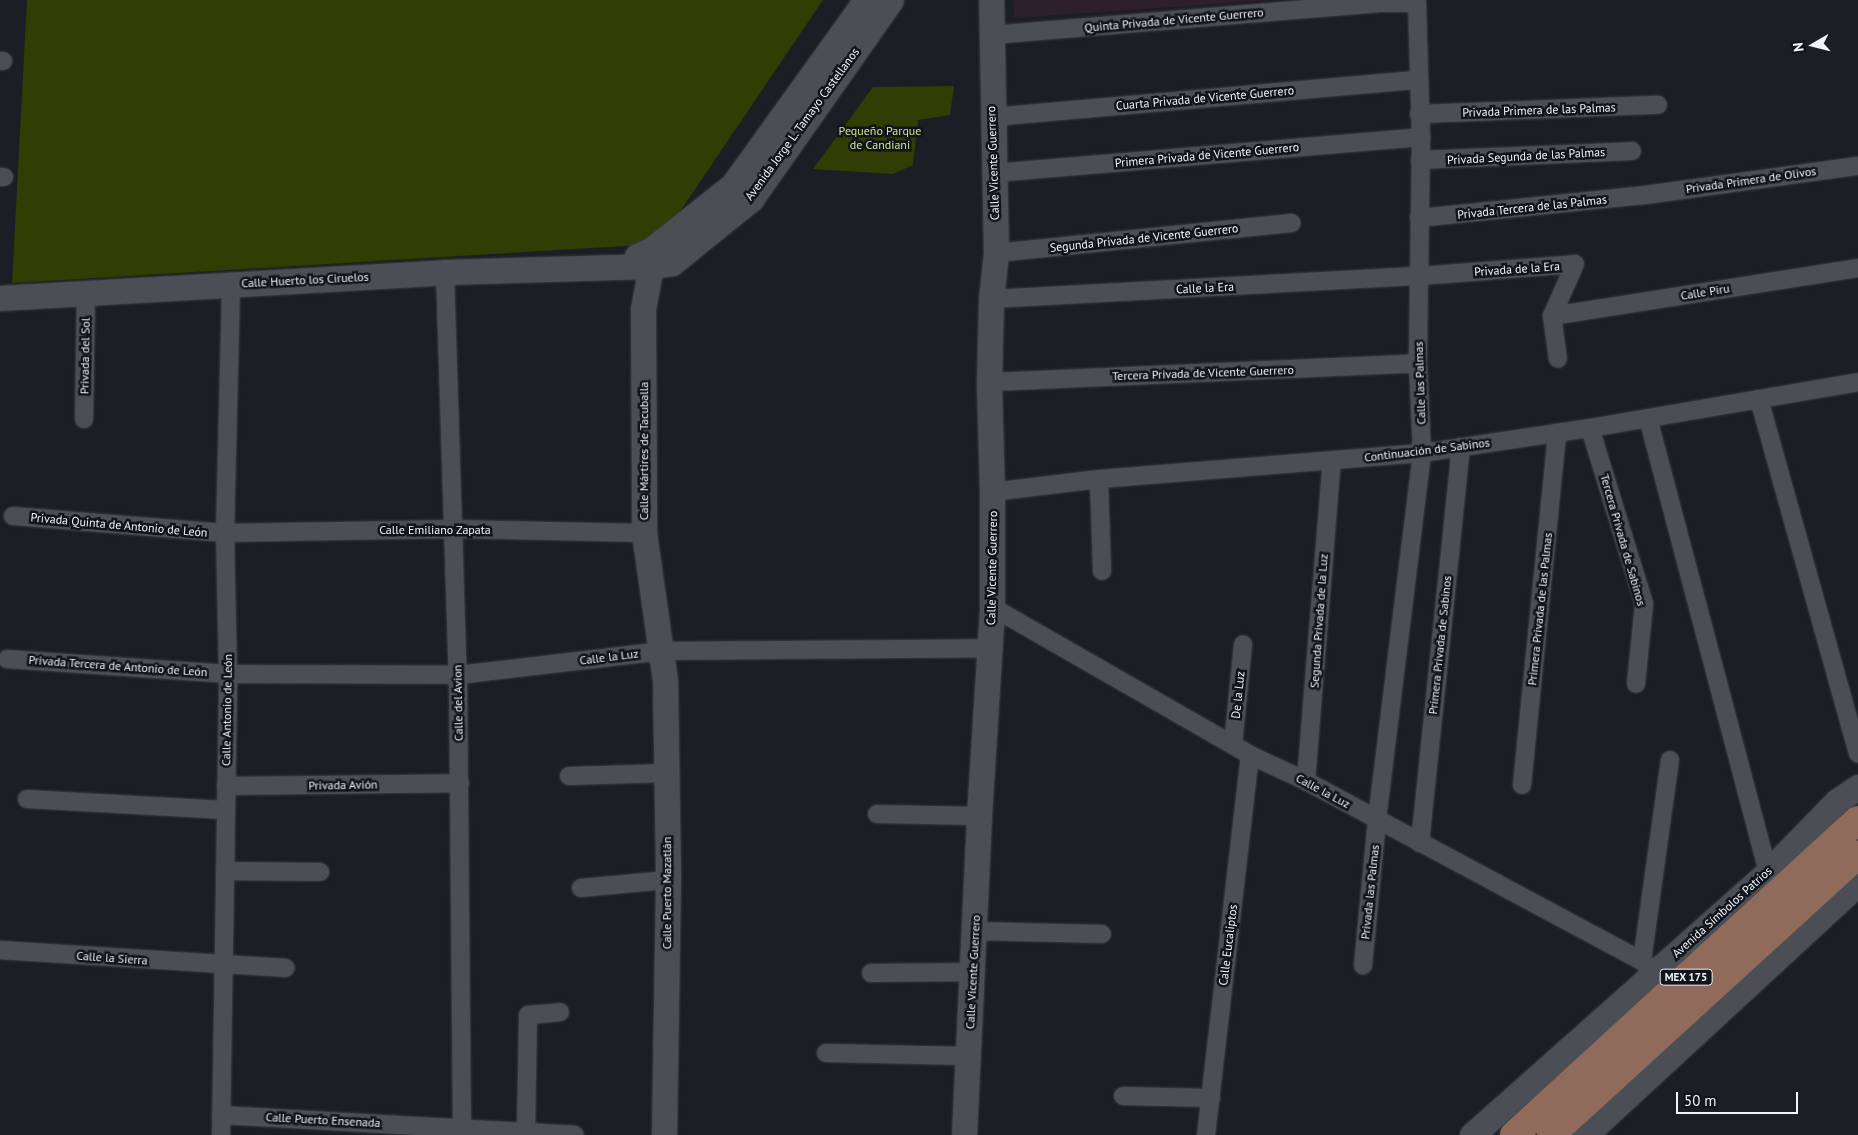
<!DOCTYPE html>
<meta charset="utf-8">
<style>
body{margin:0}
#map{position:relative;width:1858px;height:1135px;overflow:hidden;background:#1b1e24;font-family:"PT Sans",sans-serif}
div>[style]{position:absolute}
.commercial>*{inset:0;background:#2d202c}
.green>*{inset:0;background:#313d03}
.roads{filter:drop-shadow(0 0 1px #3a3c41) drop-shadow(0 0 1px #3a3c41)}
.street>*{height:18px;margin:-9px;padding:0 9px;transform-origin:9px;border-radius:9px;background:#4b4e55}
.secondary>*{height:25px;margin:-12.5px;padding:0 12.5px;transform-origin:12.5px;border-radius:12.5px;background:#4b4e55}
.primary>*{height:28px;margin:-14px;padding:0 14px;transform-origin:14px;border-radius:14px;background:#906a5a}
span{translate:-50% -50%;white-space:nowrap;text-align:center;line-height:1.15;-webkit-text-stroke:5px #12141b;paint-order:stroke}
.shield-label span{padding:1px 4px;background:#12141b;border:1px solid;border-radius:4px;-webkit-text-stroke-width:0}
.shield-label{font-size:11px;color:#f2f4f9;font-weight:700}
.street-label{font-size:12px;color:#f2f4f9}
.park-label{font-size:12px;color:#cde68d}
.north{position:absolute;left:1788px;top:20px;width:50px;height:50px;-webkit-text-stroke:4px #12141b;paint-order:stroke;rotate:262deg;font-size:14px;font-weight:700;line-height:20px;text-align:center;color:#f2f4f9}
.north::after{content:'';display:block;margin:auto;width:18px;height:22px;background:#f2f4f9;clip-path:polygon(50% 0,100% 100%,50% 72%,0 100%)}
.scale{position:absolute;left:1676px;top:1092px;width:122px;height:22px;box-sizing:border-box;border:2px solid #f2f4f9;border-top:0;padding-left:6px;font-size:15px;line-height:18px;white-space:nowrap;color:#f2f4f9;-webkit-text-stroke:4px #12141b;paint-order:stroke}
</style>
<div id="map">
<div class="commercial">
<div style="clip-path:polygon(1013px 0,1272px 0,1014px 18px)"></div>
</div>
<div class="green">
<div style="clip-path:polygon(27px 0,823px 0,658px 244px,12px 283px)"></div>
<div style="clip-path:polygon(954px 86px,950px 115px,918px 120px,913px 165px,893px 174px,813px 169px,873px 87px)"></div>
</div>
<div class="roads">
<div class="street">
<div style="left:991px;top:35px;width:388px;rotate:-4.7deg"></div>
<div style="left:1378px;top:3px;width:39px"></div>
<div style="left:1417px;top:3px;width:134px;rotate:88.3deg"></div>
<div style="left:1421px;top:137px;width:226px;rotate:90.8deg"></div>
<div style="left:1418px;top:363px;width:90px;rotate:87.5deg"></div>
<div style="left:1422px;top:453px;width:370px;rotate:97deg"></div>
<div style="left:1377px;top:820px;width:146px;rotate:95.5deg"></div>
<div style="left:0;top:61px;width:3px"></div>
<div style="left:1419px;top:114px;width:239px;rotate:-2.2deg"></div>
<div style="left:992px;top:117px;width:428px;rotate:-5deg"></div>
<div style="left:1420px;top:160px;width:212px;rotate:-2.4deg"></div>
<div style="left:994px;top:173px;width:429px;rotate:-4.8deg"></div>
<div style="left:0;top:177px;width:4px"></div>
<div style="left:1419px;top:218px;width:227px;rotate:-5.8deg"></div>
<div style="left:1645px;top:195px;width:215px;rotate:-7.8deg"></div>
<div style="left:996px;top:253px;width:297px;rotate:-5.8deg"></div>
<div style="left:445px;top:272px;width:403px;rotate:88.2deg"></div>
<div style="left:458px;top:675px;width:460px;rotate:89.5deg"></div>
<div style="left:991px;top:299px;width:430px;rotate:-3.1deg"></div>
<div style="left:1420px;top:276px;width:155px;rotate:-4.4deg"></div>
<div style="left:1575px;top:264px;width:57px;rotate:113.9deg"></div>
<div style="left:1552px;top:316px;width:43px;rotate:82.1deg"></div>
<div style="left:1552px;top:316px;width:310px;rotate:-8.9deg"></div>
<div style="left:989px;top:382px;width:429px;rotate:-2.5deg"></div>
<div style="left:1759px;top:399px;width:368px;rotate:74.4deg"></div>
<div style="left:1648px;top:418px;width:470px;rotate:75.2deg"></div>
<div style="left:84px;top:419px;width:126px;rotate:-89.1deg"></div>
<div style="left:1590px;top:428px;width:184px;rotate:72.9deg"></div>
<div style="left:1644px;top:604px;width:80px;rotate:95.7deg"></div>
<div style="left:1099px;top:479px;width:92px;rotate:88.1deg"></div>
<div style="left:992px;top:492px;width:108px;rotate:-6.9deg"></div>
<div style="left:1099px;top:479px;width:324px;rotate:-4.6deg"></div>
<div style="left:1422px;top:453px;width:170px;rotate:-8.5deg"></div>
<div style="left:1590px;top:428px;width:272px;rotate:-9.7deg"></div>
<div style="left:13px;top:516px;width:213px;rotate:4.6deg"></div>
<div style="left:225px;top:533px;width:229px;rotate:-1deg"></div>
<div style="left:454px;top:529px;width:190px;rotate:1.2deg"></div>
<div style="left:992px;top:607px;width:297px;rotate:29.8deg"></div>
<div style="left:1250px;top:755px;width:62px;rotate:24.9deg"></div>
<div style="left:1306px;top:781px;width:381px;rotate:28.2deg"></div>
<div style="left:1642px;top:961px;width:18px;rotate:38deg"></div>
<div style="left:7px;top:659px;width:222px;rotate:3.9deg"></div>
<div style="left:228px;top:674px;width:230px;rotate:0.2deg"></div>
<div style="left:458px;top:675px;width:204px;rotate:-6.7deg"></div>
<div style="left:661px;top:651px;width:329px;rotate:-0.5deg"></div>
<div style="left:1233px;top:745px;width:101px;rotate:-84.3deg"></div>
<div style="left:569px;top:776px;width:97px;rotate:-1.8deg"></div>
<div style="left:1306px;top:781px;width:321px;rotate:-85.4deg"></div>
<div style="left:1522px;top:785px;width:354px;rotate:-84.3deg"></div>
<div style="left:226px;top:786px;width:234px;rotate:-0.7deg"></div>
<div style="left:27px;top:799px;width:198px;rotate:3.2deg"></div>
<div style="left:877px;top:814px;width:102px;rotate:1.1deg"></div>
<div style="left:1420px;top:843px;width:398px;rotate:-84.1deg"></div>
<div style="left:225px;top:871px;width:95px;rotate:0.6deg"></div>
<div style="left:581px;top:888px;width:87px;rotate:-5.3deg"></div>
<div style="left:975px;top:931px;width:127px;rotate:1.4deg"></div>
<div style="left:0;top:950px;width:286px;rotate:3.6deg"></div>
<div style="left:1642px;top:961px;width:203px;rotate:-82.1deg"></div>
<div style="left:871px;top:973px;width:102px;rotate:-0.6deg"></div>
<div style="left:826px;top:1053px;width:143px;rotate:1.2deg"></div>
<div style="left:1123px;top:1096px;width:88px;rotate:1.3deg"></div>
<div style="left:221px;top:1115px;width:354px;rotate:3.2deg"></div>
<div style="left:526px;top:1132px;width:117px;rotate:-89deg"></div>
<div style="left:528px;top:1015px;width:32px;rotate:-5deg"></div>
<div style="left:221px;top:1135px;width:461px;rotate:-89.1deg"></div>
<div style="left:228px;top:674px;width:141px;rotate:-91.2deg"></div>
<div style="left:225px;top:533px;width:248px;rotate:-88.6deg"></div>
<div style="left:1206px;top:1135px;width:383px;rotate:-83.4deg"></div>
</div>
<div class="secondary">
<div style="left:651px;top:250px;width:16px;rotate:90deg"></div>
<div style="left:651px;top:266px;width:44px;rotate:100.5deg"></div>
<div style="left:643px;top:309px;width:224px;rotate:89.7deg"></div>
<div style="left:644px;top:533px;width:149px;rotate:81.9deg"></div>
<div style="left:665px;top:681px;width:199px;rotate:89.1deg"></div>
<div style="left:668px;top:880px;width:255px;rotate:90.9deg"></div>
<div style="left:637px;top:256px;width:15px;rotate:-23deg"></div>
<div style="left:651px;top:250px;width:105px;rotate:-38.4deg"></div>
<div style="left:733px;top:185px;width:228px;rotate:-54.3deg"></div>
<div style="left:0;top:298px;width:446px;rotate:-3.3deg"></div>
<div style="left:445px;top:272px;width:206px;rotate:-1.7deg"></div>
<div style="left:651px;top:266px;width:21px;rotate:-8deg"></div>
<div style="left:672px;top:263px;width:102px;rotate:-39deg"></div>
<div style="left:751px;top:199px;width:243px;rotate:-54.9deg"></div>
<div style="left:964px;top:1135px;width:319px;rotate:-87.3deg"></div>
<div style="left:979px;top:816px;width:209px;rotate:-86.4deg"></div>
<div style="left:992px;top:607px;width:115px;rotate:-90deg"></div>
<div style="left:992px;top:492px;width:110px;rotate:-91.6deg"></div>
<div style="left:989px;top:382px;width:83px;rotate:-88.6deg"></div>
<div style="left:991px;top:299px;width:46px;rotate:-83.8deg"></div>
<div style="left:996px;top:253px;width:253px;rotate:-91.1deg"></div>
<div style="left:1472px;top:1135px;width:396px;rotate:-41.6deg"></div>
<div style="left:1768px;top:872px;width:99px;rotate:-45.8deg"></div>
<div style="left:1837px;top:801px;width:25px;rotate:-34deg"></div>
<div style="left:1585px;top:1135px;width:372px;rotate:-42.7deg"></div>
</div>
<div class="primary">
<div style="left:1514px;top:1135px;width:466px;rotate:-42.5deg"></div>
<div style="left:1551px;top:1135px;width:416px;rotate:-42.4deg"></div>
</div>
</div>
<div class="shield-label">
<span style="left:1686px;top:977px">MEX 175</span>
</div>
<div class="street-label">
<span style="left:1174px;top:20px;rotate:-5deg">Quinta Privada de Vicente Guerrero</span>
<span style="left:1205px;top:98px;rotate:-5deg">Cuarta Privada de Vicente Guerrero</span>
<span style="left:1539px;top:110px;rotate:-2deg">Privada Primera de las Palmas</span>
<span style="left:802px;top:124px;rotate:-54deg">Avenida Jorge L. Tamayo Castellanos</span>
<span style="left:1207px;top:155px;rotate:-5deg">Primera Privada de Vicente Guerrero</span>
<span style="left:1526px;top:156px;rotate:-3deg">Privada Segunda de las Palmas</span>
<span style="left:993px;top:163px;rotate:-92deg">Calle Vicente Guerrero</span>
<span style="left:1751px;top:180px;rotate:-8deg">Privada Primera de Olivos</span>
<span style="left:1532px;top:207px;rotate:-6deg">Privada Tercera de las Palmas</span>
<span style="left:1144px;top:238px;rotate:-6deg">Segunda Privada de Vicente Guerrero</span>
<span style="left:1517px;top:269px;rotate:-4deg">Privada de la Era</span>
<span style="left:305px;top:280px;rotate:-3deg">Calle Huerto los Ciruelos</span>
<span style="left:1205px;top:288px;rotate:-3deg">Calle la Era</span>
<span style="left:1705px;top:292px;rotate:-9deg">Calle Piru</span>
<span style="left:85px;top:356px;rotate:-89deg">Privada del Sol</span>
<span style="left:1203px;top:373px;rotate:-2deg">Tercera Privada de Vicente Guerrero</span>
<span style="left:1420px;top:383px;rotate:-92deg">Calle las Palmas</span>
<span style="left:1427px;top:450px;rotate:-7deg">Continuación de Sabinos</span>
<span style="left:644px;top:451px;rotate:-90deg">Calle Mártires de Tacuballa</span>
<span style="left:119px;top:525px;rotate:5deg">Privada Quinta de Antonio de León</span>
<span style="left:435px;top:530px">Calle Emiliano Zapata</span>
<span style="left:1623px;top:540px;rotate:74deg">Tercera Privada de Sabinos</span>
<span style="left:992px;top:568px;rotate:-89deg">Calle Vicente Guerrero</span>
<span style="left:1540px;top:609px;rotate:-84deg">Primera Privada de las Palmas</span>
<span style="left:1319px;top:621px;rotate:-86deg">Segunda Privada de la Luz</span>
<span style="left:1440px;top:645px;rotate:-84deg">Primera Privada de Sabinos</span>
<span style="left:609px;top:657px;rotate:-7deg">Calle la Luz</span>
<span style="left:118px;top:666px;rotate:4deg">Privada Tercera de Antonio de León</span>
<span style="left:1238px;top:695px;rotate:-84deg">De la Luz</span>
<span style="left:458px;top:703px;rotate:-91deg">Calle del Avion</span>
<span style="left:227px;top:710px;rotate:-89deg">Calle Antonio de León</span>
<span style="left:343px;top:785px;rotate:-1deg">Privada Avión</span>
<span style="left:1323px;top:791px;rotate:28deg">Calle la Luz</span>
<span style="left:1370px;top:892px;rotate:-84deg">Privada las Palmas</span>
<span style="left:667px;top:893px;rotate:-90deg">Calle Puerto Mazatlán</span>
<span style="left:1722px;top:912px;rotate:-42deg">Avenida Símbolos Patrios</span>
<span style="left:1228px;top:945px;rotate:-83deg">Calle Eucaliptos</span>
<span style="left:112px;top:958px;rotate:4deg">Calle la Sierra</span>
<span style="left:973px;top:972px;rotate:-87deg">Calle Vicente Guerrero</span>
<span style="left:323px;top:1120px;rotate:3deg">Calle Puerto Ensenada</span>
</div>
<div class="park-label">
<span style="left:880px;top:138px">Pequeño Parque<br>de Candiani</span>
</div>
<div class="north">N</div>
<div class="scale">50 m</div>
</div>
